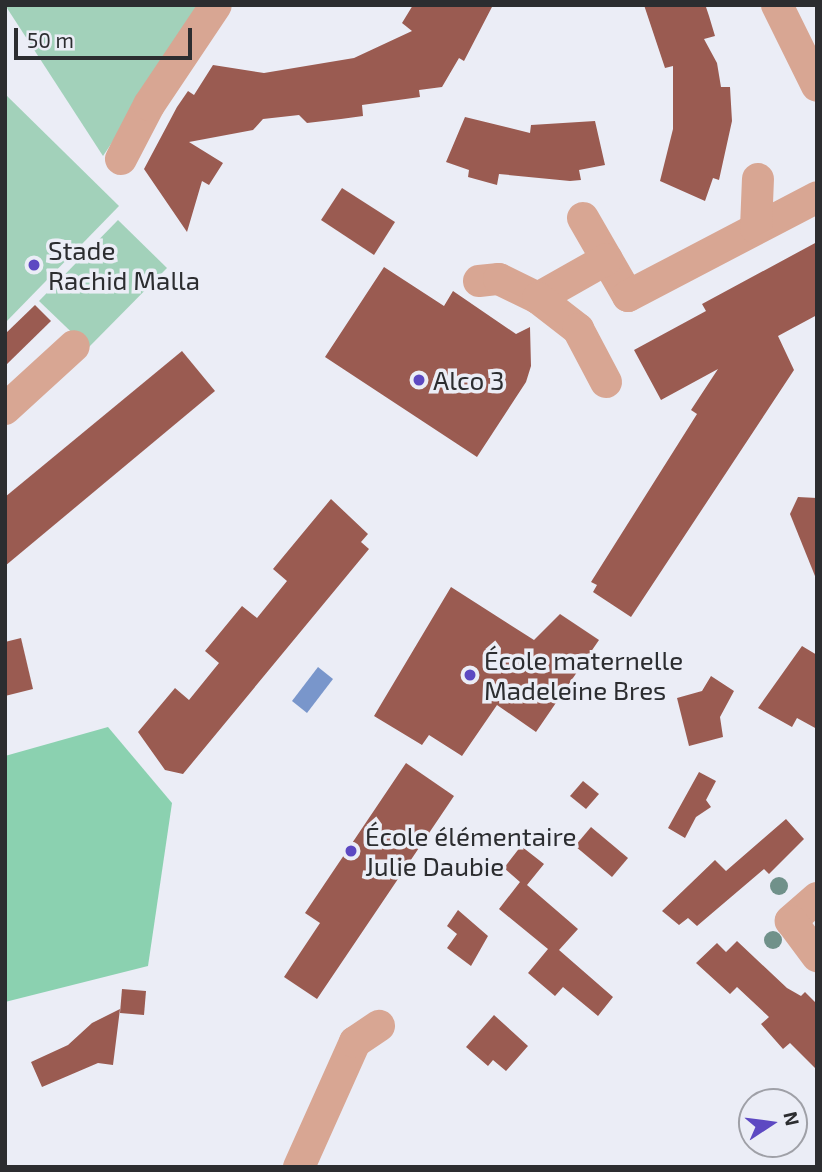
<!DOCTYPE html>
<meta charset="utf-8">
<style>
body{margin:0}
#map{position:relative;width:822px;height:1172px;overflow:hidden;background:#ebedf6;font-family:"Exo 2",sans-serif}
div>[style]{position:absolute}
.green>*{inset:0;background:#a2d1ba}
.forest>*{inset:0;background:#8bd1b0}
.water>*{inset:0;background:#7996cb}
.building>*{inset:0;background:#9a5b51}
.minor>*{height:32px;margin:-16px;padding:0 16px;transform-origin:16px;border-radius:16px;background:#d8a693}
.trees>*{width:18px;height:18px;margin:-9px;border-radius:50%;background:#70918a}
.dots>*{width:19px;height:19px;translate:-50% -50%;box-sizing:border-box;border:4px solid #ebedf6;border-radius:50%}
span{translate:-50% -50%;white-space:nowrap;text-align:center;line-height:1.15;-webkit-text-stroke:7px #ebedf6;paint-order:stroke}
.poi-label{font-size:26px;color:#2c2d30}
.left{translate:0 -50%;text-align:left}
.frame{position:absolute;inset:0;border:7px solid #2c2d30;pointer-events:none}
.north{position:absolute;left:738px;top:1088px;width:70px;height:70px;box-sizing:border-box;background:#ebedf6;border:2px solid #9fa0a7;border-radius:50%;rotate:77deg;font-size:19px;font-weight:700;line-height:28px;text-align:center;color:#2c2d30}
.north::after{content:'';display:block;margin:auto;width:24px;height:32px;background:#5d49c2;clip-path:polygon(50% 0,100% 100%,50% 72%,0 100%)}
.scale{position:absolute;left:14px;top:28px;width:178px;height:32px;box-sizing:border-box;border:4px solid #2c2d30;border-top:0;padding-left:9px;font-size:21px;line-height:24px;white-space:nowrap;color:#2c2d30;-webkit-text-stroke:5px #ebedf6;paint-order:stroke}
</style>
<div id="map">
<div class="green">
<div style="clip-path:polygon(5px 5px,204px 5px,103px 156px)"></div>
<div style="clip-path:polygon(5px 94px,119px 206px,5px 323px)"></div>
<div style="clip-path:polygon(118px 220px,167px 268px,88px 348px,39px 301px)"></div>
</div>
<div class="forest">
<div style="clip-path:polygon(108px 727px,172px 803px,148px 966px,5px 1002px,5px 756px)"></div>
</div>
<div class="water">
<div style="clip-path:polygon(318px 667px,333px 679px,307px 713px,292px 701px)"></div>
</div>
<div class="building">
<div style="clip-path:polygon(413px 5px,493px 5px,464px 61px,459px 58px,442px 87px,419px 90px,420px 97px,362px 105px,363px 116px,341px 119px,307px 123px,299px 115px,263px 119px,253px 130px,189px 142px,223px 163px,209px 185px,202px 181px,187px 232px,144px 169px,177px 107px,188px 91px,194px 95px,213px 65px,264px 73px,354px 58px,412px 31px,402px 23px)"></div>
<div style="clip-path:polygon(644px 5px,706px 7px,709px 16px,715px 36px,704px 39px,717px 63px,721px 87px,730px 87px,732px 121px,719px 180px,713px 178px,705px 201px,660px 181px,673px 129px,673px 66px,665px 68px)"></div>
<div style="clip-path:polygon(465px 117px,530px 133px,531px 125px,595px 121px,605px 165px,579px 170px,581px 180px,570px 181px,499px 174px,497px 185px,468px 177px,469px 170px,446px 162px)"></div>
<div style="clip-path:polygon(342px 188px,395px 222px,374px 255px,321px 220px)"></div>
<div style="clip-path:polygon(817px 242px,817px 315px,778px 336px,794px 370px,631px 617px,593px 592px,597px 585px,591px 582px,697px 414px,691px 410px,718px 369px,661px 400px,634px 350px,706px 311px,702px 304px)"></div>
<div style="clip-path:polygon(384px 267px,444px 306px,453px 291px,516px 334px,530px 327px,531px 366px,526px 382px,477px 457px,325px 357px)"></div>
<div style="clip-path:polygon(35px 305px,51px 321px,5px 366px,5px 334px)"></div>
<div style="clip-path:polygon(182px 351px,215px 391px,5px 566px,5px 497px)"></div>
<div style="clip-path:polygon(798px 497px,817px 498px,817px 581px,790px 514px)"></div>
<div style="clip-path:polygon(331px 499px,368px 534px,361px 542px,369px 549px,183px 774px,165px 770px,138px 732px,175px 688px,189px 700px,219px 663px,205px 651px,242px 606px,257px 618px,287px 581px,273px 569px)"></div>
<div style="clip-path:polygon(451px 587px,534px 640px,560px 614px,599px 640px,536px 732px,497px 705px,462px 756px,429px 735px,422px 745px,374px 716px)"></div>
<div style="clip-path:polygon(21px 638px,33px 689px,5px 696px,5px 642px)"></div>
<div style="clip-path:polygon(802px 646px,817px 655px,817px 729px,797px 718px,792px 727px,758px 708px)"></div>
<div style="clip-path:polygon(711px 676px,734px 691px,720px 717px,723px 737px,689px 746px,677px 698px,702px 691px)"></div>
<div style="clip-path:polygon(406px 763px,454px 796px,317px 999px,284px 977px,320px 923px,305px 913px)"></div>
<div style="clip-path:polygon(699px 772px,716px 781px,706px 800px,711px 807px,696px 817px,685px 838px,668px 828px)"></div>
<div style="clip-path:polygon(583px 781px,599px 794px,586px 809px,570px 796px)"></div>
<div style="clip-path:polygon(786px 819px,804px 839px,769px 874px,764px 869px,697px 926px,688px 918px,679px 925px,662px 911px,715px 860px,726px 871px)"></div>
<div style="clip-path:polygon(591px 827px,628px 858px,612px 877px,575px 846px)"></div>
<div style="clip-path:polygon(521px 846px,544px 864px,527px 885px,578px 929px,559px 950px,613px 997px,598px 1016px,563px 987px,555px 996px,528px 973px,548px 949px,499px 909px,520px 882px,504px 868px)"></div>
<div style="clip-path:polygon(458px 910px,488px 936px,471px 966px,447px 948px,457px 934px,447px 926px)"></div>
<div style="clip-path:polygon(737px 941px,787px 988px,801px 996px,805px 992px,817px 1004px,817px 1070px,790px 1043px,783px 1049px,761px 1024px,769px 1017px,737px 987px,730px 994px,696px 963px,717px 943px,726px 952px)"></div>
<div style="clip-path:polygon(122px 989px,146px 991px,144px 1015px,120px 1013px)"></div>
<div style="clip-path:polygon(120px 1009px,113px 1065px,98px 1063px,42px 1087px,31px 1062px,68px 1045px,92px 1023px)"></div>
<div style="clip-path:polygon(494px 1015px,528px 1046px,506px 1071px,493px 1060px,488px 1066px,466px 1047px)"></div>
</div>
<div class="minor">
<div style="left:777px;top:5px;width:90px;rotate:63.7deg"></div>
<div style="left:121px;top:159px;width:61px;rotate:-62.6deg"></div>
<div style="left:149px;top:105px;width:120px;rotate:-56.2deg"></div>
<div style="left:583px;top:218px;width:90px;rotate:60deg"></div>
<div style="left:628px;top:296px;width:213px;rotate:-27.6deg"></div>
<div style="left:756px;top:228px;width:49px;rotate:-87.7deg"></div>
<div style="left:479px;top:281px;width:20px;rotate:-6deg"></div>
<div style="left:499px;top:279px;width:43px;rotate:26deg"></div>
<div style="left:538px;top:298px;width:79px;rotate:-29.5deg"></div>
<div style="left:538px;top:298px;width:51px;rotate:37.8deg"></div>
<div style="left:578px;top:329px;width:60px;rotate:62.2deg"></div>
<div style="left:5px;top:409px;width:93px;rotate:-42.4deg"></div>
<div style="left:817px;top:898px;width:35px;rotate:139deg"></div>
<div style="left:791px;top:921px;width:44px;rotate:53.4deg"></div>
<div style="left:299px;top:1167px;width:137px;rotate:-65.9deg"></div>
<div style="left:355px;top:1042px;width:29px;rotate:-34deg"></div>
</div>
<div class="trees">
<div style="left:779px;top:886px"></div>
<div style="left:773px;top:940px"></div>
</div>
<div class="dots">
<div style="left:34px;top:265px;background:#5d49c2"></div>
<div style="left:419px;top:380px;background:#5d49c2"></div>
<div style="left:470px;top:675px;background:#5d49c2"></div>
<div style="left:351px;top:851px;background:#5d49c2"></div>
</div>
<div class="poi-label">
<span class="left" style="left:48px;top:265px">Stade<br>Rachid Malla</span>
<span class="left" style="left:433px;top:380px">Alco 3</span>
<span class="left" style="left:484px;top:675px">École maternelle<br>Madeleine Bres</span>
<span class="left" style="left:365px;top:851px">École élémentaire<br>Julie Daubie</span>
</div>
<div class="frame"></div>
<div class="north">N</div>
<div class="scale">50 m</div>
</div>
